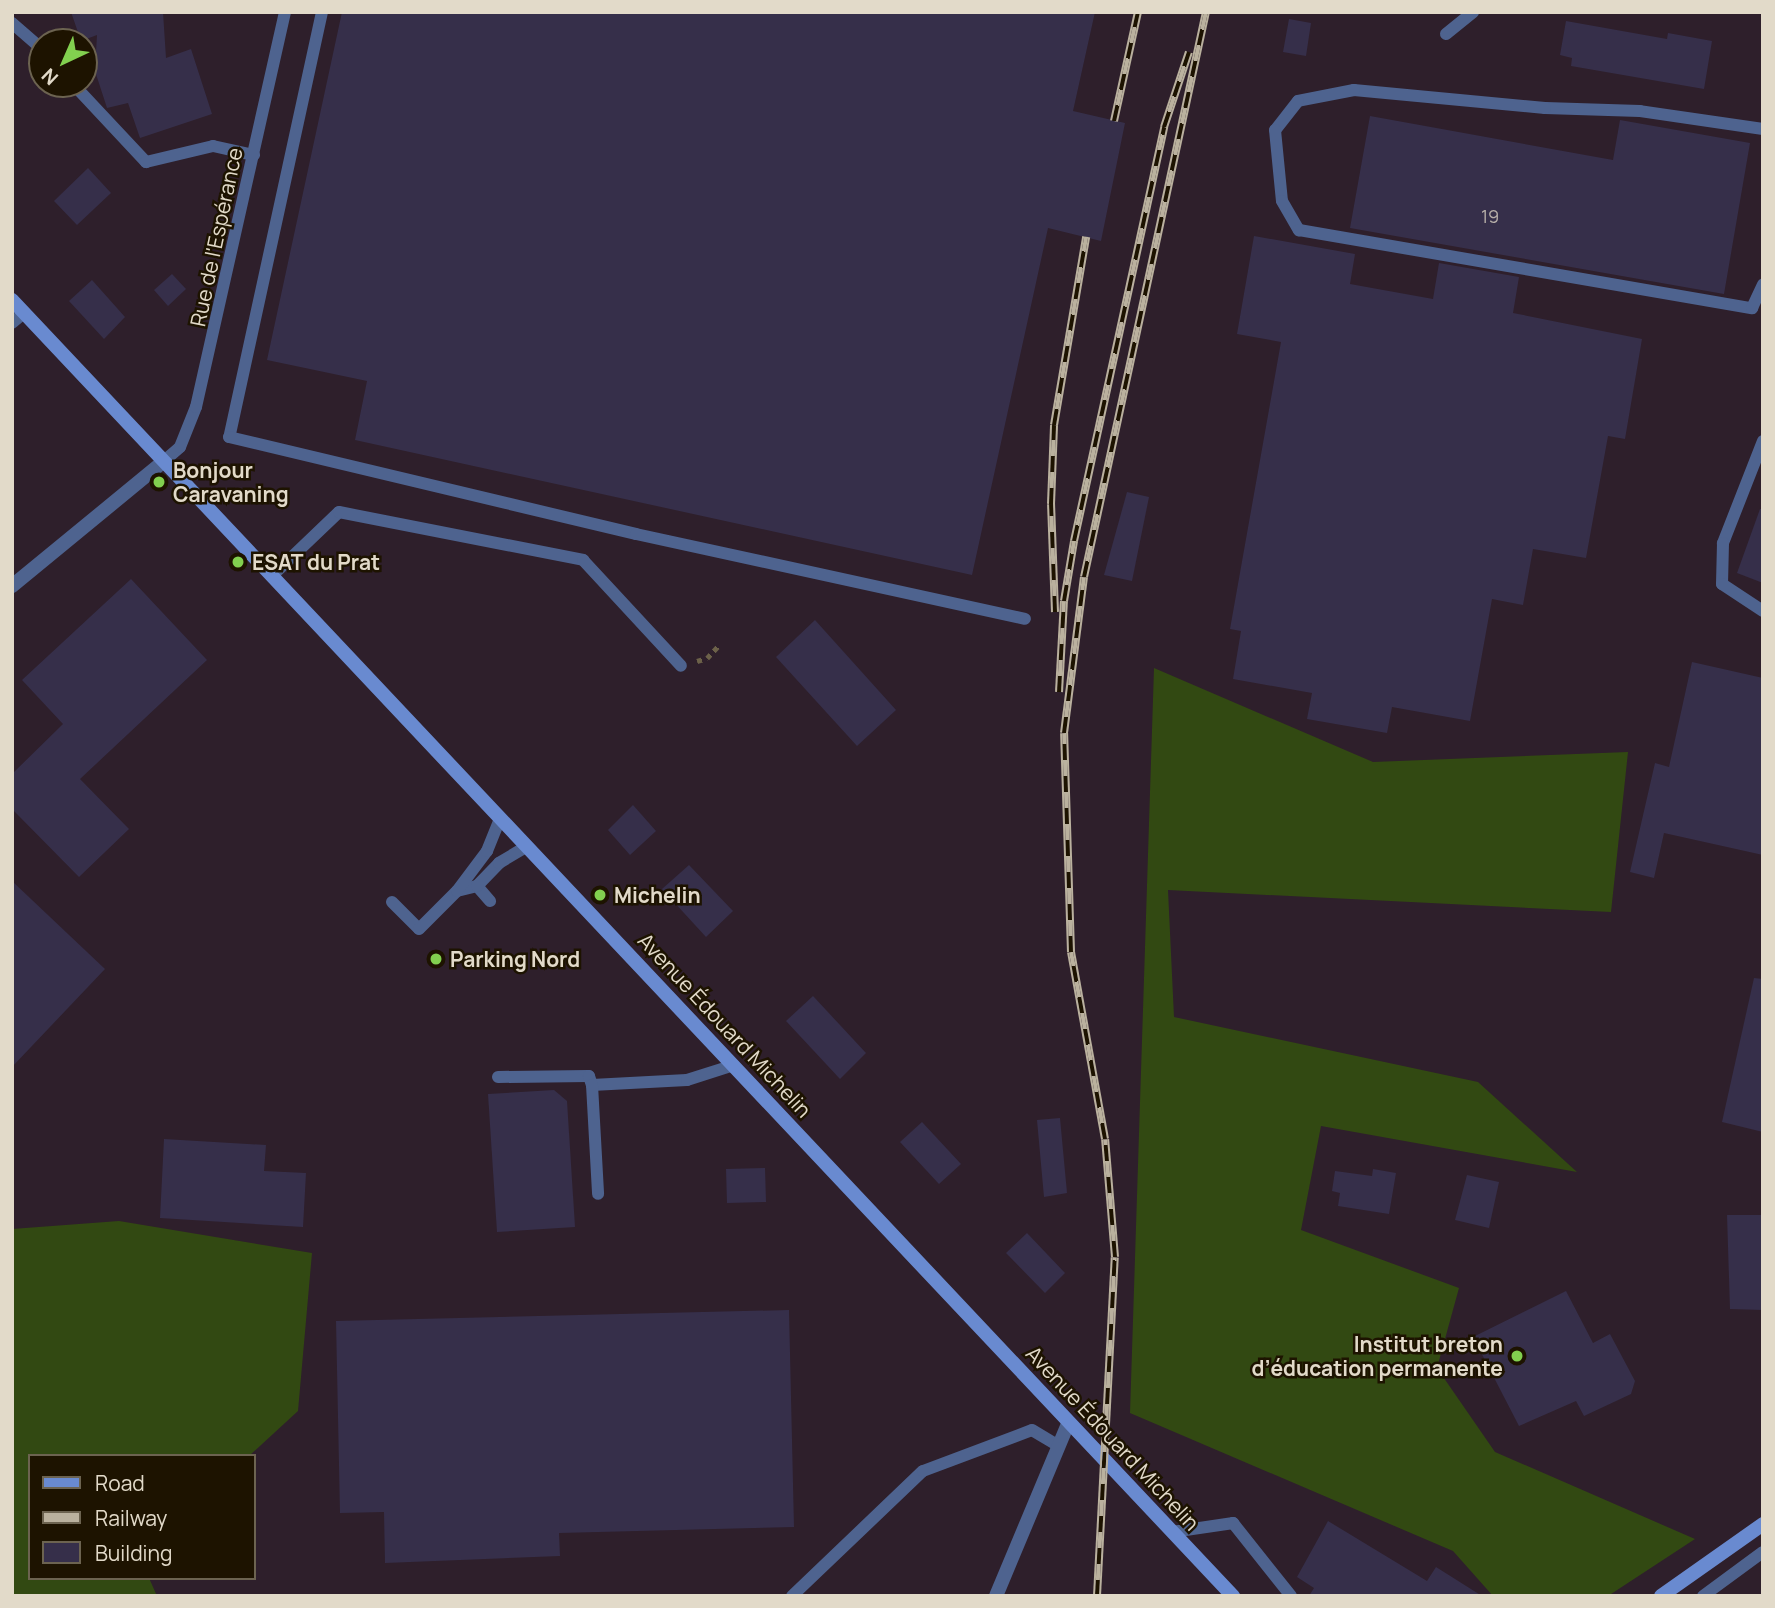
<!DOCTYPE html>
<meta charset="utf-8">
<style>
body{margin:0}
#map{position:relative;width:1775px;height:1608px;overflow:hidden;background:#281b00;font-family:Manrope,sans-serif}
div>[style]{position:absolute}
.commercial>*{inset:0;background:#2e1f2b}
.forest>*{inset:0;background:#324912}
.building>*{inset:0;background:#362f4a}
.path>*{height:4.5px;margin-top:-2.25px;transform-origin:0;background:repeating-linear-gradient(90deg,#6c6149 0 5px,transparent 0 10px)}
.service>*{height:12px;margin:-6px;padding:0 6px;transform-origin:6px;border-radius:6px;background:#4e638f}
.minor>*{height:14px;margin:-7px;padding:0 7px;transform-origin:7px;border-radius:7px;background:#4e638f}
.secondary>*{height:14px;margin:-7px;padding:0 7px;transform-origin:7px;border-radius:7px;background:#698ad0}
.rail>*{height:8px;margin-top:-4px;transform-origin:0;background:repeating-linear-gradient(90deg,#1d1300 0 16px,#bab19e 0 32px);box-sizing:border-box;border-block:2px solid #bab19e}
.dots>*{width:19px;height:19px;translate:-50% -50%;box-sizing:border-box;border:4px solid #1d1300;border-radius:50%}
span{translate:-50% -50%;white-space:nowrap;text-align:center;line-height:1.15;-webkit-text-stroke:5px #1d1300;paint-order:stroke}
.number-label{font-size:18px;color:#b7afa9}
.number-label span{-webkit-text-stroke-width:0}
.street-label{font-size:21px;color:#e2dac9}
.poi-label{font-size:21px;color:#e2dac9;font-weight:700}
.left{translate:0 -50%;text-align:left}
.right{translate:-100% -50%;text-align:right}
.frame{position:absolute;inset:0;border:14px solid #e2dac9;pointer-events:none}
.legend{position:absolute;left:28px;top:1454px;width:228px;height:126px;box-sizing:border-box;background:#1d1300;border:2px solid #6c6350;margin:0;padding:9px 12px;list-style:none;font-size:21px;color:#e2dac9}
.legend li{display:flex;align-items:center;gap:14px;height:35px}
.legend b{width:35px;border:2px solid #6c6350}
.north{position:absolute;left:28px;top:28px;width:70px;height:70px;box-sizing:border-box;background:#1d1300;border:2px solid #6c6350;border-radius:50%;rotate:224deg;font-size:19px;font-weight:700;line-height:28px;text-align:center;color:#e2dac9}
.north::after{content:'';display:block;margin:auto;width:24px;height:32px;background:#82d04f;clip-path:polygon(50% 0,100% 100%,50% 72%,0 100%)}
</style>
<div id="map">
<div class="commercial">
<div style="clip-path:polygon(evenodd,12px 12px,1763px 12px,1763px 1596px,12px 1596px,12px 12px,42px 42px,84px 42px,84px 84px,42px 84px,42px 42px,12px 12px,30px 1456px,254px 1456px,254px 1578px,30px 1578px,30px 1456px)"></div>
</div>
<div class="forest">
<div style="clip-path:polygon(1154px 668px,1373px 762px,1628px 752px,1611px 912px,1168px 890px,1174px 1017px,1478px 1082px,1577px 1172px,1321px 1126px,1301px 1230px,1459px 1288px,1437px 1368px,1495px 1452px,1695px 1539px,1608px 1596px,1493px 1596px,1453px 1551px,1130px 1413px)"></div>
<div style="clip-path:polygon(119px 1221px,312px 1253px,298px 1411px,249px 1456px,30px 1456px,30px 1578px,149px 1578px,157px 1596px,12px 1596px,12px 1229px)"></div>
</div>
<div class="building">
<div style="clip-path:polygon(71px 12px,163px 12px,166px 58px,191px 49px,212px 114px,140px 138px,128px 103px,107px 108px,95px 71px,97px 35px,81px 41px)"></div>
<div style="clip-path:polygon(342px 12px,1095px 12px,1073px 111px,1125px 123px,1101px 241px,1048px 228px,972px 575px,355px 440px,367px 381px,267px 360px)"></div>
<div style="clip-path:polygon(1289px 19px,1311px 23px,1306px 56px,1283px 52px)"></div>
<div style="clip-path:polygon(1566px 21px,1667px 39px,1668px 33px,1712px 41px,1704px 89px,1571px 66px,1572px 58px,1560px 55px)"></div>
<div style="clip-path:polygon(1370px 116px,1613px 160px,1620px 120px,1750px 143px,1724px 294px,1350px 228px)"></div>
<div style="clip-path:polygon(88px 168px,111px 193px,77px 225px,54px 201px)"></div>
<div style="clip-path:polygon(1254px 236px,1355px 254px,1350px 284px,1433px 299px,1439px 263px,1519px 277px,1513px 313px,1642px 339px,1625px 439px,1608px 436px,1586px 558px,1533px 549px,1523px 605px,1492px 599px,1470px 721px,1392px 707px,1387px 733px,1307px 719px,1312px 693px,1233px 679px,1241px 631px,1230px 629px,1281px 342px,1237px 334px)"></div>
<div style="clip-path:polygon(172px 274px,186px 289px,168px 306px,154px 290px)"></div>
<div style="clip-path:polygon(92px 280px,125px 317px,104px 339px,69px 301px)"></div>
<div style="clip-path:polygon(1127px 492px,1149px 497px,1132px 581px,1104px 575px)"></div>
<div style="clip-path:polygon(1760px 509px,1763px 509px,1763px 583px,1737px 573px)"></div>
<div style="clip-path:polygon(131px 579px,207px 660px,80px 779px,129px 829px,79px 877px,12px 809px,12px 774px,63px 724px,22px 680px)"></div>
<div style="clip-path:polygon(815px 620px,896px 710px,857px 746px,776px 657px)"></div>
<div style="clip-path:polygon(1692px 662px,1763px 678px,1763px 855px,1664px 833px,1654px 878px,1630px 872px,1655px 763px,1669px 767px)"></div>
<div style="clip-path:polygon(633px 805px,656px 831px,630px 855px,608px 830px)"></div>
<div style="clip-path:polygon(689px 865px,733px 911px,706px 937px,662px 889px)"></div>
<div style="clip-path:polygon(12px 881px,105px 969px,12px 1067px)"></div>
<div style="clip-path:polygon(1754px 978px,1763px 979px,1763px 1132px,1722px 1122px)"></div>
<div style="clip-path:polygon(813px 996px,866px 1053px,840px 1079px,786px 1021px)"></div>
<div style="clip-path:polygon(554px 1090px,567px 1101px,575px 1227px,497px 1232px,488px 1094px)"></div>
<div style="clip-path:polygon(1060px 1118px,1067px 1193px,1044px 1197px,1037px 1120px)"></div>
<div style="clip-path:polygon(922px 1122px,961px 1164px,939px 1184px,900px 1142px)"></div>
<div style="clip-path:polygon(164px 1139px,266px 1145px,264px 1171px,306px 1173px,303px 1227px,160px 1218px)"></div>
<div style="clip-path:polygon(765px 1168px,766px 1202px,727px 1203px,726px 1169px)"></div>
<div style="clip-path:polygon(1373px 1169px,1396px 1173px,1389px 1214px,1338px 1206px,1340px 1193px,1332px 1191px,1335px 1171px,1372px 1176px)"></div>
<div style="clip-path:polygon(1467px 1175px,1499px 1182px,1489px 1228px,1455px 1220px)"></div>
<div style="clip-path:polygon(1727px 1215px,1763px 1215px,1763px 1310px,1730px 1309px)"></div>
<div style="clip-path:polygon(1027px 1233px,1065px 1273px,1045px 1293px,1006px 1253px)"></div>
<div style="clip-path:polygon(1566px 1291px,1593px 1343px,1610px 1334px,1635px 1381px,1631px 1394px,1584px 1416px,1576px 1401px,1519px 1426px,1473px 1337px)"></div>
<div style="clip-path:polygon(789px 1310px,794px 1527px,559px 1533px,560px 1556px,385px 1563px,384px 1512px,340px 1513px,336px 1321px)"></div>
<div style="clip-path:polygon(1328px 1521px,1427px 1581px,1436px 1567px,1482px 1596px,1309px 1596px,1314px 1588px,1297px 1577px)"></div>
</div>
<div class="path">
<div style="left:697px;top:661px;width:10px;rotate:-17deg"></div>
<div style="left:707px;top:658px;width:19px;rotate:-47deg"></div>
</div>
<div class="service">
<div style="left:322px;top:12px;width:435px;rotate:102.3deg"></div>
<div style="left:229px;top:437px;width:418px;rotate:13.4deg"></div>
<div style="left:636px;top:534px;width:398px;rotate:12.3deg"></div>
<div style="left:12px;top:23px;width:40px;rotate:41deg"></div>
<div style="left:1446px;top:34px;width:35px;rotate:-39deg"></div>
<div style="left:73px;top:84px;width:107px;rotate:46.9deg"></div>
<div style="left:146px;top:162px;width:69px;rotate:-13.4deg"></div>
<div style="left:213px;top:146px;width:42px;rotate:12.4deg"></div>
<div style="left:1763px;top:129px;width:124px;rotate:-171.7deg"></div>
<div style="left:1640px;top:111px;width:95px;rotate:-178.2deg"></div>
<div style="left:1545px;top:108px;width:192px;rotate:-174.6deg"></div>
<div style="left:1354px;top:90px;width:57px;rotate:168.9deg"></div>
<div style="left:1298px;top:101px;width:37px;rotate:128deg"></div>
<div style="left:1275px;top:130px;width:71px;rotate:84.4deg"></div>
<div style="left:1282px;top:201px;width:34px;rotate:60deg"></div>
<div style="left:1299px;top:230px;width:460px;rotate:9.8deg"></div>
<div style="left:1752px;top:308px;width:26px;rotate:-65deg"></div>
<div style="left:12px;top:323px;width:16px;rotate:-40deg"></div>
<div style="left:1763px;top:441px;width:110px;rotate:111.4deg"></div>
<div style="left:1723px;top:543px;width:41px;rotate:91.4deg"></div>
<div style="left:1722px;top:584px;width:49px;rotate:33.4deg"></div>
<div style="left:164px;top:461px;width:21px;rotate:-41deg"></div>
<div style="left:180px;top:447px;width:43px;rotate:-68.2deg"></div>
<div style="left:196px;top:407px;width:405px;rotate:-77.3deg"></div>
<div style="left:273px;top:575px;width:91px;rotate:-43.7deg"></div>
<div style="left:339px;top:512px;width:249px;rotate:11.1deg"></div>
<div style="left:583px;top:560px;width:144px;rotate:47.2deg"></div>
<div style="left:477px;top:886px;width:20px;rotate:49deg"></div>
<div style="left:457px;top:891px;width:21px;rotate:-14deg"></div>
<div style="left:477px;top:886px;width:32px;rotate:-46deg"></div>
<div style="left:499px;top:863px;width:33px;rotate:-31deg"></div>
<div style="left:392px;top:902px;width:38px;rotate:45deg"></div>
<div style="left:419px;top:929px;width:54px;rotate:-45deg"></div>
<div style="left:457px;top:891px;width:50px;rotate:-53.1deg"></div>
<div style="left:487px;top:851px;width:35px;rotate:-68deg"></div>
<div style="left:498px;top:1077px;width:91px;rotate:-0.6deg"></div>
<div style="left:589px;top:1076px;width:9px;rotate:72deg"></div>
<div style="left:592px;top:1085px;width:95px;rotate:-3deg"></div>
<div style="left:687px;top:1080px;width:49px;rotate:-17.7deg"></div>
<div style="left:592px;top:1085px;width:109px;rotate:86.8deg"></div>
<div style="left:1172px;top:1532px;width:62px;rotate:-8.4deg"></div>
<div style="left:1233px;top:1523px;width:93px;rotate:51.5deg"></div>
<div style="left:792px;top:1596px;width:181px;rotate:-43.7deg"></div>
<div style="left:923px;top:1471px;width:116px;rotate:-20.6deg"></div>
<div style="left:1032px;top:1430px;width:31px;rotate:31deg"></div>
<div style="left:1703px;top:1596px;width:74px;rotate:-36.3deg"></div>
</div>
<div class="minor">
<div style="left:12px;top:586px;width:197px;rotate:-39.4deg"></div>
<div style="left:996px;top:1596px;width:186px;rotate:-67.3deg"></div>
</div>
<div class="secondary">
<div style="left:12px;top:300px;width:1781px;rotate:46.71deg"></div>
<div style="left:1661px;top:1596px;width:125px;rotate:-35.2deg"></div>
</div>
<div class="rail">
<div style="left:1114px;top:121px;width:112px;rotate:-77.6deg"></div>
<div style="left:1055px;top:612px;width:108px;rotate:-92.1deg"></div>
<div style="left:1051px;top:504px;width:79px;rotate:-87.8deg"></div>
<div style="left:1054px;top:425px;width:191px;rotate:-80.3deg"></div>
<div style="left:1059px;top:692px;width:91px;rotate:-86.9deg"></div>
<div style="left:1064px;top:601px;width:61px;rotate:-80.5deg"></div>
<div style="left:1074px;top:541px;width:424px;rotate:-77.7deg"></div>
<div style="left:1164px;top:127px;width:79px;rotate:-71.6deg"></div>
<div style="left:1097px;top:1596px;width:339px;rotate:-87deg"></div>
<div style="left:1115px;top:1257px;width:118px;rotate:-94.8deg"></div>
<div style="left:1105px;top:1139px;width:190px;rotate:-100.3deg"></div>
<div style="left:1071px;top:952px;width:219px;rotate:-91.8deg"></div>
<div style="left:1064px;top:733px;width:157px;rotate:-82.7deg"></div>
<div style="left:1084px;top:577px;width:578px;rotate:-77.82deg"></div>
</div>
<div class="dots">
<div style="left:159px;top:482px;background:#82d04f"></div>
<div style="left:238px;top:562px;background:#82d04f"></div>
<div style="left:600px;top:895px;background:#82d04f"></div>
<div style="left:436px;top:959px;background:#82d04f"></div>
<div style="left:1517px;top:1356px;background:#82d04f"></div>
</div>
<div class="number-label">
<span style="left:1490px;top:216px">19</span>
</div>
<div class="street-label">
<span style="left:216px;top:237px;rotate:-78deg">Rue de l'Espérance</span>
<span style="left:725px;top:1025px;rotate:47deg">Avenue Édouard Michelin</span>
<span style="left:1113px;top:1438px;rotate:47deg">Avenue Édouard Michelin</span>
</div>
<div class="poi-label">
<span class="left" style="left:173px;top:482px">Bonjour<br>Caravaning</span>
<span class="left" style="left:252px;top:562px">ESAT du Prat</span>
<span class="left" style="left:614px;top:895px">Michelin</span>
<span class="left" style="left:450px;top:959px">Parking Nord</span>
<span class="right" style="left:1503px;top:1356px">Institut breton<br>d’éducation permanente</span>
</div>
<div class="frame"></div>
<ul class="legend">
<li><b style="height:9px;background:#698ad0"></b>Road</li>
<li><b style="height:9px;background:#bab19e"></b>Railway</li>
<li><b style="height:19px;background:#362f4a"></b>Building</li>
</ul>
<div class="north">N</div>
</div>
